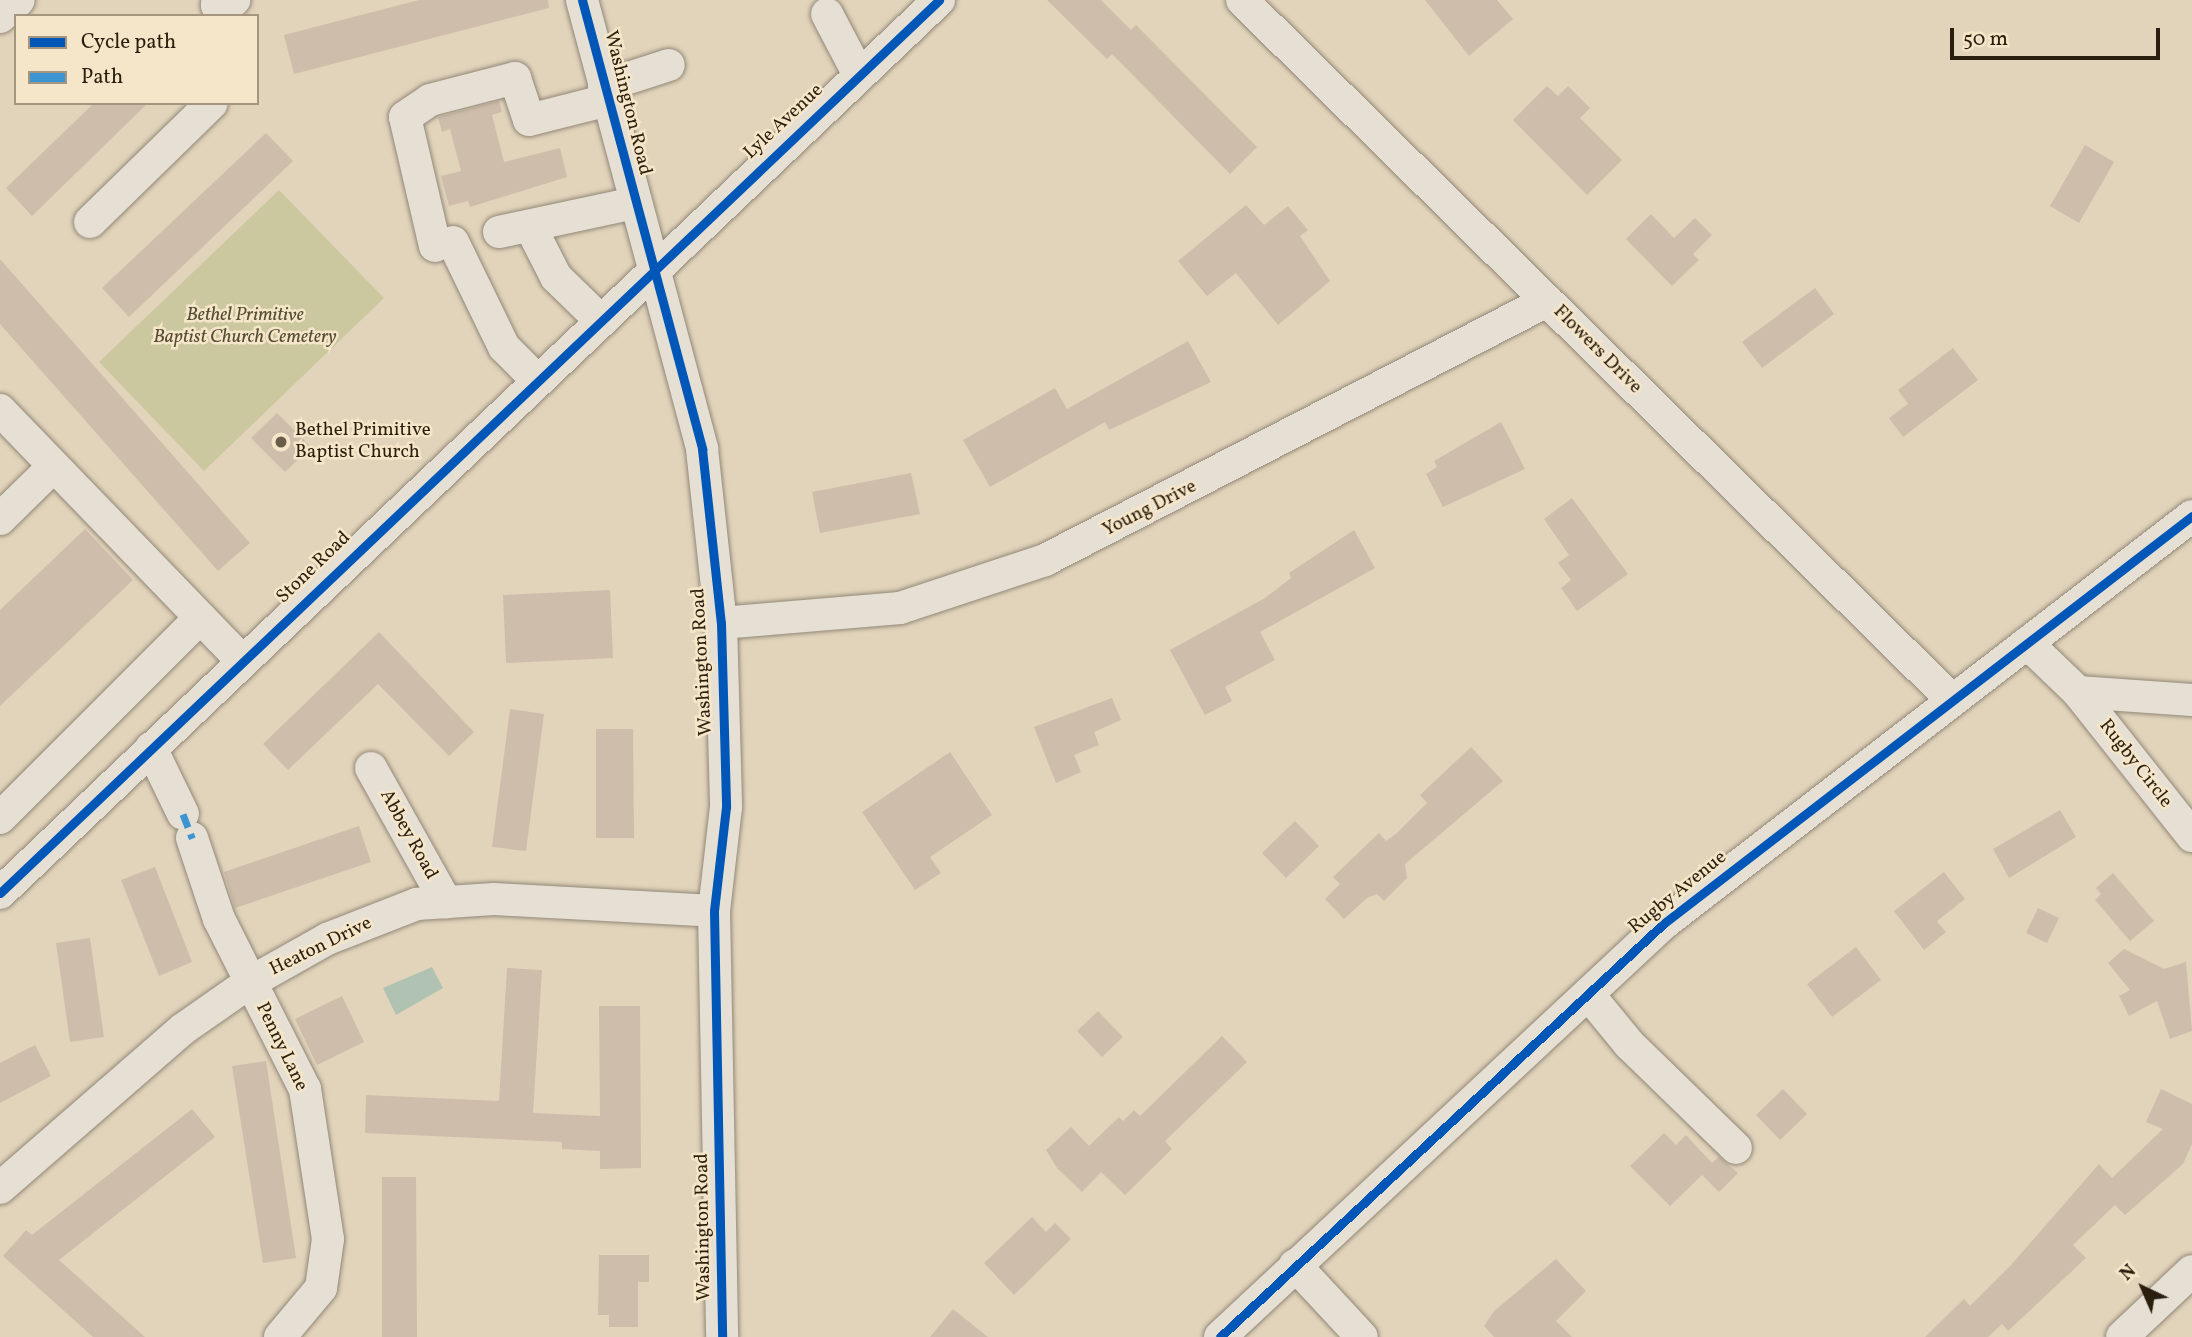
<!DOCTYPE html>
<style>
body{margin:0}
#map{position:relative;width:2192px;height:1337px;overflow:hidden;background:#e2d4bb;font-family:Vollkorn,serif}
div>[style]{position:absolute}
.green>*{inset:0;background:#cbc8a0}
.water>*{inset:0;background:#b0c2b1}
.building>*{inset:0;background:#cebdab}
.roads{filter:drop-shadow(0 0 2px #928878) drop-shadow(0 0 2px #928878)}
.minor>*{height:32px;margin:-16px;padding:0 16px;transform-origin:16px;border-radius:16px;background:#e6e0d4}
.quiet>*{height:7px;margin-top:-3.5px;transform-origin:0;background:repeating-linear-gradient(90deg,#3c94d2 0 14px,transparent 0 21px)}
.cycleway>*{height:9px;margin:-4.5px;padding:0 4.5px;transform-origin:4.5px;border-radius:4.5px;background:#0057b8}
.dots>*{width:19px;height:19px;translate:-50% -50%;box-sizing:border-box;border:4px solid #f6e6c9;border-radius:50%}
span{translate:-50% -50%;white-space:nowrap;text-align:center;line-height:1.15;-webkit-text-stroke:5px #f6e6c9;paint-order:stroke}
.street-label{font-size:19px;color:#2a1e0e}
.park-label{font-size:19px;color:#554e33;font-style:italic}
.poi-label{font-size:19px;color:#2a1e0e}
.left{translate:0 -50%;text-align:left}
.legend{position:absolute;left:14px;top:14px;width:245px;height:91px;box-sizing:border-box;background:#f6e6c9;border:2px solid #a4967e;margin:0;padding:9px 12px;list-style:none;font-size:21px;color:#2a1e0e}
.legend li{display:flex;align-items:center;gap:14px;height:35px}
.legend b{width:35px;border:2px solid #a4967e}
.north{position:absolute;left:2108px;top:1253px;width:70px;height:70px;-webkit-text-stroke:5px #f6e6c9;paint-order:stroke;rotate:316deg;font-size:19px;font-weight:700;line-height:28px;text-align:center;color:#2a1e0e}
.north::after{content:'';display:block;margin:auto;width:24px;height:32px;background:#2a1e0e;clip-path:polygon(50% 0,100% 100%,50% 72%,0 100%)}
.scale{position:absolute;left:1950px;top:28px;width:210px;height:32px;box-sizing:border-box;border:4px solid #2a1e0e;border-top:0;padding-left:9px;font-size:21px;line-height:24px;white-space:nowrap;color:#2a1e0e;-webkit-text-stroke:5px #f6e6c9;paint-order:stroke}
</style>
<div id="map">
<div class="green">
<div style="clip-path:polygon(279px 190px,384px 298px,204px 471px,99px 362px)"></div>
</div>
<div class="water">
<div style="clip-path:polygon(432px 967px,443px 988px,396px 1015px,383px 988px)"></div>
</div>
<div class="building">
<div style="clip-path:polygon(419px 0,548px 0,549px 8px,294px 74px,284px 35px)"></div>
<div style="clip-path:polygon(1047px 0,1101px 0,1131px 30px,1136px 25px,1257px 147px,1230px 174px,1112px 54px,1107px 59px)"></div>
<div style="clip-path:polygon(1425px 0,1497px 0,1513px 19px,1469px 56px)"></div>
<div style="clip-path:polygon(1547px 86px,1558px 96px,1568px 86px,1590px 108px,1580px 118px,1622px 160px,1587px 195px,1513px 120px)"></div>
<div style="clip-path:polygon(499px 101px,502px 112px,492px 115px,504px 162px,560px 148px,567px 177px,470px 207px,468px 201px,449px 206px,441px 176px,461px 171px,450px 129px,442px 132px,438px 117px)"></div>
<div style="clip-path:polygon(94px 103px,148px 103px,32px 216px,6px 188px)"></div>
<div style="clip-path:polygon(266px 133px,293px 161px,129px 317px,102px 288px)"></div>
<div style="clip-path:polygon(2085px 145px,2114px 162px,2079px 223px,2050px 206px)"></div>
<div style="clip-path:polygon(1246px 205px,1264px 225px,1288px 206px,1308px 230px,1300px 236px,1330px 281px,1278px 325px,1236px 273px,1207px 296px,1178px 261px)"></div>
<div style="clip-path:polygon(1651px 214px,1674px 238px,1695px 218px,1712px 235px,1693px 254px,1699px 260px,1672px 286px,1626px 239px)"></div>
<div style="clip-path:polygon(0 259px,250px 543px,218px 571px,0 324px)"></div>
<div style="clip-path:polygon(1815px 288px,1834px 314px,1762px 368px,1742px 342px)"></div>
<div style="clip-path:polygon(1188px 341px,1211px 382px,1109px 430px,1105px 422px,990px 487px,963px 440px,1055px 388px,1067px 409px)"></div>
<div style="clip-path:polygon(1953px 348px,1978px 380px,1903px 437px,1889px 418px,1908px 404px,1898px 390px)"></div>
<div style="clip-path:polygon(277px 413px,311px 447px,285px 472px,251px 438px)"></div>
<div style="clip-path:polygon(1501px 422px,1525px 469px,1443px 507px,1426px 474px,1437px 467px,1434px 461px)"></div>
<div style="clip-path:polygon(911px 473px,920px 514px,820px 533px,812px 492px)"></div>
<div style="clip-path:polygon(1572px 498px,1628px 574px,1577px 611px,1561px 588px,1571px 580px,1558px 563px,1569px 555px,1544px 519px)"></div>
<div style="clip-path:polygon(85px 529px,133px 580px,0 706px,0 610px)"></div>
<div style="clip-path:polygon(1354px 530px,1375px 568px,1260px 632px,1275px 660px,1225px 687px,1232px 701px,1205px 715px,1170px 650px,1265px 598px,1291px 578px,1289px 573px)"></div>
<div style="clip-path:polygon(610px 590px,613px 658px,506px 663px,503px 595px)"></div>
<div style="clip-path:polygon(379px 632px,474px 732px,449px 756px,378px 684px,288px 770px,263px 744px)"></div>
<div style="clip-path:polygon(1112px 698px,1121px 720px,1094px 732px,1099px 745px,1074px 755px,1081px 772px,1056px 783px,1034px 727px)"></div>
<div style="clip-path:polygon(510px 709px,544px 714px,526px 851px,492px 847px)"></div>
<div style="clip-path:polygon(596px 729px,633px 729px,634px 838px,596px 838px)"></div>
<div style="clip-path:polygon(1471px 747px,1503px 781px,1405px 864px,1407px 878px,1384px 901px,1377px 894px,1367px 898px,1344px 919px,1325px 899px,1340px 884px,1333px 877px,1379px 833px,1386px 841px,1397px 833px,1427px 803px,1420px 795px)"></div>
<div style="clip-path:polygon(950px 752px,992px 815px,930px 857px,941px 873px,915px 890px,862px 812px)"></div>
<div style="clip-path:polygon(2060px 810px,2076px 837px,2009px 878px,1993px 849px)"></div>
<div style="clip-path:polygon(1295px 821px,1319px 846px,1286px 878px,1262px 853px)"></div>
<div style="clip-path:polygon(359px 826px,371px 862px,235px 908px,224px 872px)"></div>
<div style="clip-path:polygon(155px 867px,192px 962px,159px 976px,121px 880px)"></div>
<div style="clip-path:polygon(1944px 872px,1965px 899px,1937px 921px,1946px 932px,1924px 950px,1894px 911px)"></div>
<div style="clip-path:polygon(2113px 873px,2154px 921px,2130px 941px,2095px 900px,2101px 894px,2096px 888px)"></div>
<div style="clip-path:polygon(2038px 908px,2059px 918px,2047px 943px,2026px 933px)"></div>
<div style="clip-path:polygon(90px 938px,104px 1037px,70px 1042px,56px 943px)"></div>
<div style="clip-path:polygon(1856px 947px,1881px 980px,1832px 1017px,1807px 984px)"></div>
<div style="clip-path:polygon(2124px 949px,2164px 969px,2186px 962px,2192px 1031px,2170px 1039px,2157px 1001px,2129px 1016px,2119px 996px,2130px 990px,2108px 963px)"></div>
<div style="clip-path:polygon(507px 968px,542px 970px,533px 1113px,600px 1116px,599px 1006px,640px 1006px,641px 1168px,600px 1169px,600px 1151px,562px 1149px,562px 1142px,365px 1133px,366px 1095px,499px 1101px)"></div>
<div style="clip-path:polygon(342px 996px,364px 1042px,317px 1065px,295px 1019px)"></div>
<div style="clip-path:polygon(1098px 1011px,1123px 1037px,1102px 1057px,1077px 1031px)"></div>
<div style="clip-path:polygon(1222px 1036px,1247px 1062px,1165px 1141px,1172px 1149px,1125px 1195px,1101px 1172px,1082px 1192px,1057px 1168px,1046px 1150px,1071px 1127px,1089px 1146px,1119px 1117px,1123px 1121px,1134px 1110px,1140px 1116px)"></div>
<div style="clip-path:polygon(35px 1045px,51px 1076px,0 1103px,0 1063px)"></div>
<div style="clip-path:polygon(266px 1061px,296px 1258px,263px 1263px,232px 1066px)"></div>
<div style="clip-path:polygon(1783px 1089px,1807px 1114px,1780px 1140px,1756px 1115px)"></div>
<div style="clip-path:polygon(2161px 1089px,2192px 1104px,2192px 1144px,2183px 1164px,2125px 1215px,2115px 1205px,2073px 1245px,2086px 1258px,2008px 1331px,2002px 1324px,1988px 1337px,1925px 1337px,1964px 1299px,1970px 1306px,2011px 1265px,2099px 1164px,2112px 1178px,2163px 1129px,2146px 1122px)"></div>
<div style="clip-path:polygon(192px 1109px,215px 1137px,59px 1260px,145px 1337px,93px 1337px,3px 1256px,26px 1230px,32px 1235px)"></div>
<div style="clip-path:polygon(1664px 1133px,1676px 1145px,1686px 1135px,1712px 1163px,1719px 1157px,1738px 1173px,1719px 1192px,1702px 1175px,1670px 1206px,1630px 1166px)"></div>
<div style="clip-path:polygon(382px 1177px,416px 1177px,417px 1337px,382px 1337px)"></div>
<div style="clip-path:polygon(1032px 1217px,1046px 1232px,1055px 1223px,1071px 1239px,1014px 1295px,984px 1263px)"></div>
<div style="clip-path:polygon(599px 1255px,649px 1255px,649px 1282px,638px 1282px,638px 1327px,609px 1327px,609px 1315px,598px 1315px)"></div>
<div style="clip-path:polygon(1556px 1259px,1586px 1291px,1556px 1321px,1572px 1337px,1494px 1337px,1484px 1326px,1494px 1311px)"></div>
<div style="clip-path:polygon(953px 1309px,988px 1337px,930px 1337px)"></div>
</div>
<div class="roads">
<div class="minor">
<div style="left:582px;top:0;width:465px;rotate:75deg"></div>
<div style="left:702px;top:449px;width:175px;rotate:83.8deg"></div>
<div style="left:721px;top:623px;width:184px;rotate:88.4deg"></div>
<div style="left:726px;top:807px;width:105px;rotate:96.6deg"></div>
<div style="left:714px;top:911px;width:426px;rotate:88.9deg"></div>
<div style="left:1242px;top:0;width:997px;rotate:44.59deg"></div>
<div style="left:827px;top:14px;width:69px;rotate:62.3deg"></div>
<div style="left:221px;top:16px;width:12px;rotate:-110deg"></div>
<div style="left:217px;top:5px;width:18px;rotate:-16deg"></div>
<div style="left:0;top:17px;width:25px;rotate:-42deg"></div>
<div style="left:604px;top:86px;width:68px;rotate:-17.9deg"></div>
<div style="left:90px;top:222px;width:170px;rotate:-44.3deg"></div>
<div style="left:530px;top:226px;width:57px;rotate:63deg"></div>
<div style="left:556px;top:277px;width:60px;rotate:44.3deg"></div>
<div style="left:499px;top:232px;width:138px;rotate:-12.1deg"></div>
<div style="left:453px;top:242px;width:117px;rotate:64.1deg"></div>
<div style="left:504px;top:347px;width:45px;rotate:45deg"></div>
<div style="left:435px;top:246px;width:132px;rotate:-103.1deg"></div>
<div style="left:405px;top:117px;width:30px;rotate:-34deg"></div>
<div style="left:430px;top:100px;width:88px;rotate:-14.5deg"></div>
<div style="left:515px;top:78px;width:44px;rotate:71.6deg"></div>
<div style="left:529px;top:120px;width:81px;rotate:-14.2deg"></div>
<div style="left:0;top:410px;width:349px;rotate:46deg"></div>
<div style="left:0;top:519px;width:74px;rotate:-44.5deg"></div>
<div style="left:721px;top:623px;width:180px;rotate:-4.8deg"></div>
<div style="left:900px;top:608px;width:153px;rotate:-18.3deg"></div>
<div style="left:1045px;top:560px;width:565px;rotate:-27.29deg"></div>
<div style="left:2027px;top:643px;width:71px;rotate:43.9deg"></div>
<div style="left:2078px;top:692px;width:184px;rotate:51.6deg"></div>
<div style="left:2078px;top:692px;width:114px;rotate:4deg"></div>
<div style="left:151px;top:748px;width:73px;rotate:64.1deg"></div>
<div style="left:371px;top:768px;width:154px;rotate:60.8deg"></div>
<div style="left:0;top:818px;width:283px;rotate:-45deg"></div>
<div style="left:192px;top:838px;width:85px;rotate:71.6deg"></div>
<div style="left:219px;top:919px;width:191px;rotate:63.2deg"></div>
<div style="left:305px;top:1089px;width:152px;rotate:81.3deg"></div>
<div style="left:328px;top:1239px;width:49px;rotate:98.1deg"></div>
<div style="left:321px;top:1288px;width:64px;rotate:129.9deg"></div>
<div style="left:0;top:893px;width:1296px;rotate:-43.56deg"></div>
<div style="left:1588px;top:994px;width:65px;rotate:50.6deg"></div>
<div style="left:1629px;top:1044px;width:149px;rotate:44.2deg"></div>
<div style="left:0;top:1188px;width:242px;rotate:-41deg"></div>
<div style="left:183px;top:1029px;width:80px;rotate:-34.9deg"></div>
<div style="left:249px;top:983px;width:90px;rotate:-29.4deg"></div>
<div style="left:327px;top:939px;width:97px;rotate:-21.3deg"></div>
<div style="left:417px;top:904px;width:77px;rotate:-3.7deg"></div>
<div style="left:494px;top:899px;width:220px;rotate:3.1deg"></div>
<div style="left:1295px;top:1265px;width:98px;rotate:47.1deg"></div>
<div style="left:1220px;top:1337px;width:606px;rotate:-42.99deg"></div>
<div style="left:1663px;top:924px;width:668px;rotate:-37.64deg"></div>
<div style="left:2122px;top:1337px;width:96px;rotate:-43.3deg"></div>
</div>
</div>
<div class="quiet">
<div style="left:183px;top:814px;width:26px;rotate:69deg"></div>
</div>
<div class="cycleway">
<div style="left:582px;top:0;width:465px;rotate:75deg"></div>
<div style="left:702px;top:449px;width:175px;rotate:83.8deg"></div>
<div style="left:721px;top:623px;width:184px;rotate:88.4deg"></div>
<div style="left:726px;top:807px;width:105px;rotate:96.6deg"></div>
<div style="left:714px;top:911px;width:426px;rotate:88.9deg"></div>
<div style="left:0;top:893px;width:1296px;rotate:-43.56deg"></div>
<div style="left:1220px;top:1337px;width:606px;rotate:-42.99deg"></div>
<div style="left:1663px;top:924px;width:668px;rotate:-37.64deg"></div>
</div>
<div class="dots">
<div style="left:281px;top:442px;background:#6a5e4b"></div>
</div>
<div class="street-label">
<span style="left:627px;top:103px;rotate:76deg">Washington Road</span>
<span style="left:784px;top:122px;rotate:-43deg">Lyle Avenue</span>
<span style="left:1597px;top:350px;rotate:45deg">Flowers Drive</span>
<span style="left:1150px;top:509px;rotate:-27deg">Young Drive</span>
<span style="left:314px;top:568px;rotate:-44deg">Stone Road</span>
<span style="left:703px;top:662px;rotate:-93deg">Washington Road</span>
<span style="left:2135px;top:764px;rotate:52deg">Rugby Circle</span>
<span style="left:408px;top:835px;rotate:61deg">Abbey Road</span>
<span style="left:1678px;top:893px;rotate:-39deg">Rugby Avenue</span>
<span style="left:321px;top:947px;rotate:-26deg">Heaton Drive</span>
<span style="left:281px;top:1047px;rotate:64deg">Penny Lane</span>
<span style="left:704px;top:1227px;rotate:-91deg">Washington Road</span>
</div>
<div class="park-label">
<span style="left:245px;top:327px">Bethel Primitive<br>Baptist Church Cemetery</span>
</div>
<div class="poi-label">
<span class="left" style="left:295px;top:442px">Bethel Primitive<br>Baptist Church</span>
</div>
<ul class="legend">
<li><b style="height:9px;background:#0057b8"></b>Cycle path</li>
<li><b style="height:9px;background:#3c94d2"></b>Path</li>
</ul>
<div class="north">N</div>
<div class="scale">50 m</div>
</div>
